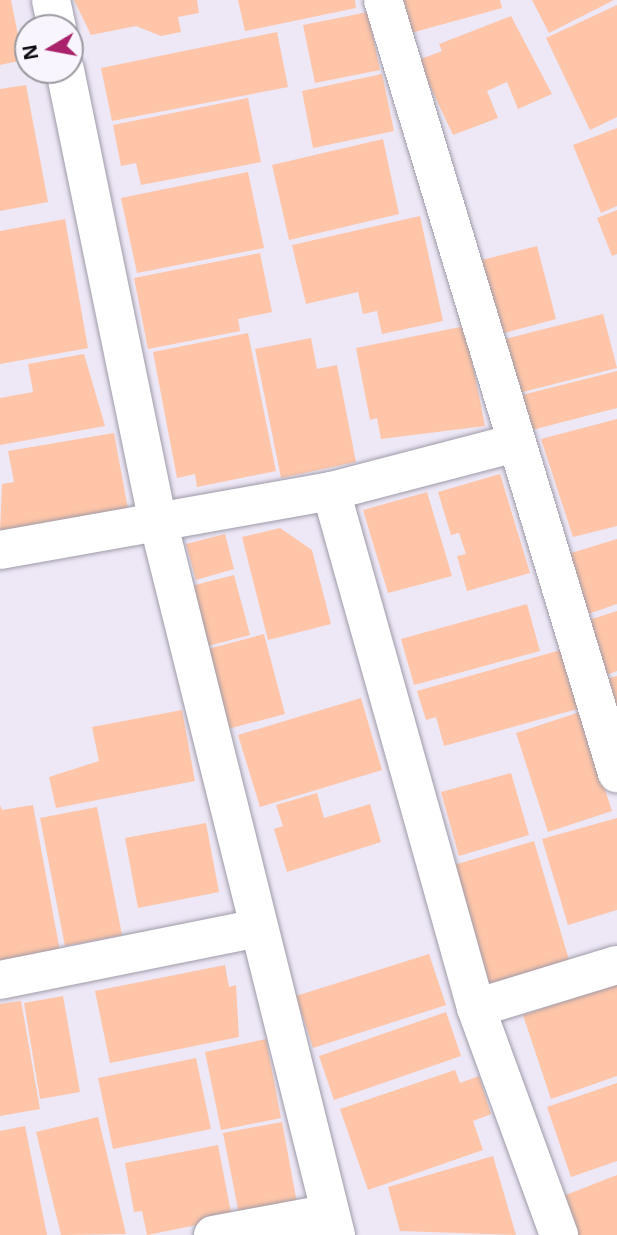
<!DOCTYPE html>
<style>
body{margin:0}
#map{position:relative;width:617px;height:1235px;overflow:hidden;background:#ede7f6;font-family:"Noto Sans",sans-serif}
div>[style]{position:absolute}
.building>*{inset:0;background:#fec5a8}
.roads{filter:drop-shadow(0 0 2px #9f9aa8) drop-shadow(0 0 2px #9f9aa8)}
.minor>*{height:38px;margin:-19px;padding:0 19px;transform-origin:19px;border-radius:19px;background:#fff}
span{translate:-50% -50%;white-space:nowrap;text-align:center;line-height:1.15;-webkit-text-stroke:7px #f9f5fe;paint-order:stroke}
.north{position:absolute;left:14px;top:14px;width:70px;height:70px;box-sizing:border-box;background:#f9f5fe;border:2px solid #9b989f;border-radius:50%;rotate:260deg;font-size:19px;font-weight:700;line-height:28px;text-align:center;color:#0e0c11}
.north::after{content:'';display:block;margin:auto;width:24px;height:32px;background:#a9226b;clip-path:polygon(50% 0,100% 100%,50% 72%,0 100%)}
</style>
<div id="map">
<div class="building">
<div style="clip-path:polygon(0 0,11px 0,23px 60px,0 65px)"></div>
<div style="clip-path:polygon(74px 0,197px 0,199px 13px,178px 17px,181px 32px,161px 36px,136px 26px,91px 35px)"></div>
<div style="clip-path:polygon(238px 0,355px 0,356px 8px,245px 31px)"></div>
<div style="clip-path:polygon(402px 0,500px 0,502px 8px,411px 33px)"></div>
<div style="clip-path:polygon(532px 0,614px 0,549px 33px)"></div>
<div style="clip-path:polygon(617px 5px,617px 117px,590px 130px,546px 38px)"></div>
<div style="clip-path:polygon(368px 12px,380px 70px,315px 83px,303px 25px)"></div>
<div style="clip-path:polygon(511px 16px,552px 94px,518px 109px,507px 82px,487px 91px,498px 118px,453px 135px,418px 60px,442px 51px,439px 44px)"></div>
<div style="clip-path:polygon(277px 32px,288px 87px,112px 121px,101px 68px)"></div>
<div style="clip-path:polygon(382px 74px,394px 131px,313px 148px,302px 91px)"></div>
<div style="clip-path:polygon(26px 85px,48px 202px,0 211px,0 89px)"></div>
<div style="clip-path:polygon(248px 98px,261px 162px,141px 185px,136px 163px,121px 166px,113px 125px)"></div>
<div style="clip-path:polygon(617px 128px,617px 206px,601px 213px,573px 145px)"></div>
<div style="clip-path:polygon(383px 139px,399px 214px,289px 240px,272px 165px)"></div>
<div style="clip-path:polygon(248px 172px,264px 248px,137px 273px,121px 198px)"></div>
<div style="clip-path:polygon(617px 210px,617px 254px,612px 256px,597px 218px)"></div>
<div style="clip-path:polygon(420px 216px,443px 321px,382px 334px,377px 311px,363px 314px,358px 292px,306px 304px,292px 245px)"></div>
<div style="clip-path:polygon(65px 219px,88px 348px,0 364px,0 231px)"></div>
<div style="clip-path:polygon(537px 246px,556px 319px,497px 335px,478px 261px)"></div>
<div style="clip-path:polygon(260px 253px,272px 312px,238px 319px,240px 331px,148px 349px,134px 278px)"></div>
<div style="clip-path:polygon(603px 314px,617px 368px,515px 394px,501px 340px)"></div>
<div style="clip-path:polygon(465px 326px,485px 426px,381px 439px,377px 418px,370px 420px,356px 348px)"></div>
<div style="clip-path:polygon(248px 333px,276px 471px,197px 487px,195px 474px,177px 478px,153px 352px)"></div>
<div style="clip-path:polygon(311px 338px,317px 369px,337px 365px,356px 462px,281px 478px,255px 349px)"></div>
<div style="clip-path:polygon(84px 354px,105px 426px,0 445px,0 398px,33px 392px,28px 364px)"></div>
<div style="clip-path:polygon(617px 371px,617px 408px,528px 431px,518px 396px)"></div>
<div style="clip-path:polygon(617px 419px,617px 526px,573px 537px,541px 439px)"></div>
<div style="clip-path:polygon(114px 433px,128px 509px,0 532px,2px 484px,14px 482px,8px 451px)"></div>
<div style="clip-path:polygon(500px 474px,530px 573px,467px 591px,457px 556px,466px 554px,459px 533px,451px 535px,438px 492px)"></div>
<div style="clip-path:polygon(427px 492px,452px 576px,388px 593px,363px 510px)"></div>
<div style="clip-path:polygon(280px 528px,312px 550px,331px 624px,268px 640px,242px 537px)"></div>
<div style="clip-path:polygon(225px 534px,234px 569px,196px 580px,186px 544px)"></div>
<div style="clip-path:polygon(617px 539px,617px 604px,588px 614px,568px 554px)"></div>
<div style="clip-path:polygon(234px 575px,250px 635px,208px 646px,191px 586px)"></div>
<div style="clip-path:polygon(527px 604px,540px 651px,414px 685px,401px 639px)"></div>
<div style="clip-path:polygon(617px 611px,617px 671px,606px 675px,589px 620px)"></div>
<div style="clip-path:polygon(264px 634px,285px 714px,224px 730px,204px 650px)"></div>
<div style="clip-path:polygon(564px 649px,581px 708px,444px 746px,436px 717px,426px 720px,417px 691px)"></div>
<div style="clip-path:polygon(617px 676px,617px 715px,606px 679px)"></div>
<div style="clip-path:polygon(361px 698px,382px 770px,260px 807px,238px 735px)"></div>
<div style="clip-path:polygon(182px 710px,195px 781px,56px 808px,49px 777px,99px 761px,92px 727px)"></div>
<div style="clip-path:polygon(580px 712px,612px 811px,548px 832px,516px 733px)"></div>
<div style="clip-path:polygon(511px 773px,529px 835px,459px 856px,441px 792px)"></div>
<div style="clip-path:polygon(317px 793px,324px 818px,370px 804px,381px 842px,287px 872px,274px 829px,283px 826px,276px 805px)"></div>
<div style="clip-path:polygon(0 805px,2px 810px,33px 805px,61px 957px,0 969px)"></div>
<div style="clip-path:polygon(97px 807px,122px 935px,65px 946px,40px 818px)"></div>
<div style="clip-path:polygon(617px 818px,617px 910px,568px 925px,542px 839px)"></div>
<div style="clip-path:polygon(206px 823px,219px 892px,138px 908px,125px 838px)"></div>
<div style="clip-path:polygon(534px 841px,569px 960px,489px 984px,454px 865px)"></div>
<div style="clip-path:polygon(429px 954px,446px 1005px,313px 1048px,296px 996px)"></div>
<div style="clip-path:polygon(225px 965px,229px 987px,236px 985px,239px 1037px,110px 1063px,95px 991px)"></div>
<div style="clip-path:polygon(617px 983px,617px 1076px,551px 1099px,523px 1015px)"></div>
<div style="clip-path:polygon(63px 996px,80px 1092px,40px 1099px,24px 1003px)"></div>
<div style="clip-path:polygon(21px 1001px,40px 1109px,0 1116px,0 1004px)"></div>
<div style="clip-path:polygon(446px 1012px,461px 1056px,334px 1100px,319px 1056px)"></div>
<div style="clip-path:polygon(266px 1039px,281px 1118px,221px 1130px,205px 1052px)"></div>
<div style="clip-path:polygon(196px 1058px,211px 1129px,113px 1149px,98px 1078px)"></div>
<div style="clip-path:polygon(455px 1070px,460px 1083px,479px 1076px,491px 1114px,473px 1121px,483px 1150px,368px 1190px,340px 1109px)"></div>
<div style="clip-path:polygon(617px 1083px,617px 1161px,571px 1177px,547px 1107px)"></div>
<div style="clip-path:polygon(98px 1117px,126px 1234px,61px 1235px,36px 1132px)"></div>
<div style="clip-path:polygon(282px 1122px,297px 1203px,239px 1214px,223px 1133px)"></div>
<div style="clip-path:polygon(25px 1126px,47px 1235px,0 1235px,0 1131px)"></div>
<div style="clip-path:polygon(218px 1145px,232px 1218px,147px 1235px,142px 1211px,134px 1212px,125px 1163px)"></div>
<div style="clip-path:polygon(493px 1156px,516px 1235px,400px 1231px,388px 1187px)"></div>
<div style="clip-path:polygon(617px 1175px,617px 1235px,572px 1235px,558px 1198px)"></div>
</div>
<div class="roads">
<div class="minor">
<div style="left:51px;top:0;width:29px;rotate:78deg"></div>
<div style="left:383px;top:0;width:808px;rotate:73.16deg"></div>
<div style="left:65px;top:70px;width:456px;rotate:78.4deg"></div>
<div style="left:157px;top:517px;width:740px;rotate:76deg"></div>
<div style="left:331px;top:491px;width:537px;rotate:74.33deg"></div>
<div style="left:476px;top:1008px;width:242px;rotate:69.9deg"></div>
<div style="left:0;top:550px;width:336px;rotate:-10.1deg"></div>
<div style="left:331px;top:491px;width:190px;rotate:-14.6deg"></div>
<div style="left:0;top:980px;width:263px;rotate:-11.4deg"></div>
<div style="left:476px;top:1008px;width:147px;rotate:-17deg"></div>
<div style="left:213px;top:1235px;width:119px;rotate:-10.6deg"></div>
</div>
</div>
<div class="north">N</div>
</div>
